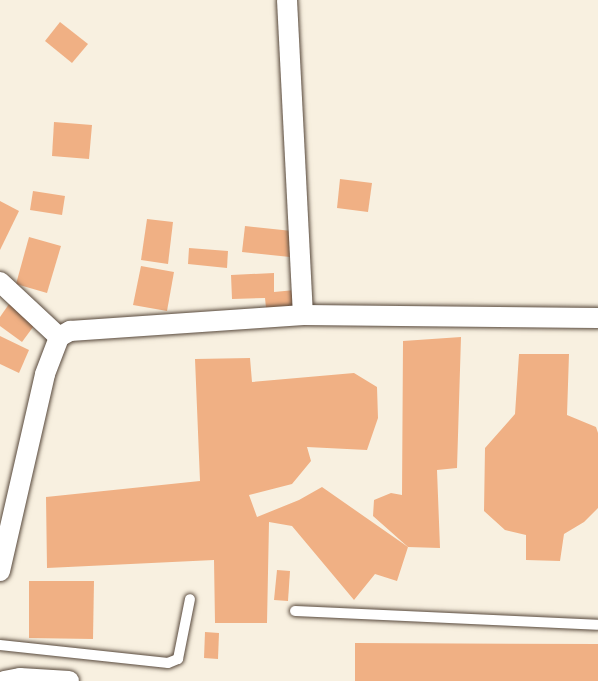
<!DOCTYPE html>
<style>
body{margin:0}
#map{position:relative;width:598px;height:681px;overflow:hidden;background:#f8f0e0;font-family:"Playpen Sans",sans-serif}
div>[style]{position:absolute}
.building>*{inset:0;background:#f0b084}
.roads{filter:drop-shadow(0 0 2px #57483b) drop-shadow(0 0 2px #57483b)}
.service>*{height:10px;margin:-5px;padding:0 5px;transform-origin:5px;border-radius:5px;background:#fff}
.minor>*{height:20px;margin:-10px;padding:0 10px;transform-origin:10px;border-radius:10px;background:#fff}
span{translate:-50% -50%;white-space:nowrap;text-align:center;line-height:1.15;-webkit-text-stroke:6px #fff;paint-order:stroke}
</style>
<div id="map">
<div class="building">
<div style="clip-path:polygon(60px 22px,88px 44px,72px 63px,45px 41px)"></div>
<div style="clip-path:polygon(54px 122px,92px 125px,89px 159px,52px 156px)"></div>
<div style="clip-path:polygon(340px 179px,372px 183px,368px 212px,337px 208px)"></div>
<div style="clip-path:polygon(33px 191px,65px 196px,62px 215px,30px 210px)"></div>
<div style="clip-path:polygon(0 201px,19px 211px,0 250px)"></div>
<div style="clip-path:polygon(147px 219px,173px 222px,168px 264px,141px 260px)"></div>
<div style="clip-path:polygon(245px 226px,292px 231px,290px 257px,242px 252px)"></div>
<div style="clip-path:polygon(29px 237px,61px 246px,47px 293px,16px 284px)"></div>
<div style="clip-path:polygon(189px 248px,228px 251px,227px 268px,188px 264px)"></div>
<div style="clip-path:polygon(141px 266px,174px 272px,167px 311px,133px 305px)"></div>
<div style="clip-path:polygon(274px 273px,274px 292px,295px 290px,295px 307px,266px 308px,265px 298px,232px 299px,231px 275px)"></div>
<div style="clip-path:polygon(9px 304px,36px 323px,22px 342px,0 326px,0 317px)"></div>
<div style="clip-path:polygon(0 336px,29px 350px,19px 373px,0 364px)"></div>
<div style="clip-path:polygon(461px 337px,457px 468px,437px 470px,440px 548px,408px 547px,373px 516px,374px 500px,391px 493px,402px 495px,403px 341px)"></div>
<div style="clip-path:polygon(519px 354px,569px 354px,567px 415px,596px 427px,598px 433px,598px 508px,584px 522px,564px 534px,560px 561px,526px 560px,526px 535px,505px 530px,484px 511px,485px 448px,515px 414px)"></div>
<div style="clip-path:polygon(250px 358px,252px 382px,354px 373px,377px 387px,378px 418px,367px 450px,307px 447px,311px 461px,292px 484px,249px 495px,257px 517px,299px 500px,322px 487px,408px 547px,397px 581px,375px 574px,354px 600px,292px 526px,269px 522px,267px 623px,215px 623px,214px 560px,47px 568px,46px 497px,200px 481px,195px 359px)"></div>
<div style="clip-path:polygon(277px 570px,290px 571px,288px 601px,274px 600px)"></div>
<div style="clip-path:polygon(29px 581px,94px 581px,93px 639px,29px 638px)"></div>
<div style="clip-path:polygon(205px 632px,219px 633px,218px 659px,204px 658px)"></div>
<div style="clip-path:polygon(355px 643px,598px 644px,598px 681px,355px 681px)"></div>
</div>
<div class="roads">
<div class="service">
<div style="left:295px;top:611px;width:303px;rotate:2.6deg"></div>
<div style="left:0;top:645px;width:169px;rotate:6.1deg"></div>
<div style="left:168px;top:663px;width:11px;rotate:-22deg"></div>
<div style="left:178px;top:659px;width:61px;rotate:-78.7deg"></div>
</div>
<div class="minor">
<div style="left:287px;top:0;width:315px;rotate:87.1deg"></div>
<div style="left:0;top:282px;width:81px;rotate:43deg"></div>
<div style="left:0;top:571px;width:202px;rotate:-77.1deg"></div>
<div style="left:45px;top:374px;width:40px;rotate:-69deg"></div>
<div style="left:59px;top:337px;width:13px;rotate:-29deg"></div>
<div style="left:70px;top:331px;width:234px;rotate:-3.9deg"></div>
<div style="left:303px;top:315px;width:295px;rotate:0.6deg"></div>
<div style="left:4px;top:681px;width:16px;rotate:-11deg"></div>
<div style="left:20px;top:678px;width:49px;rotate:3.5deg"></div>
</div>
</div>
</div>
